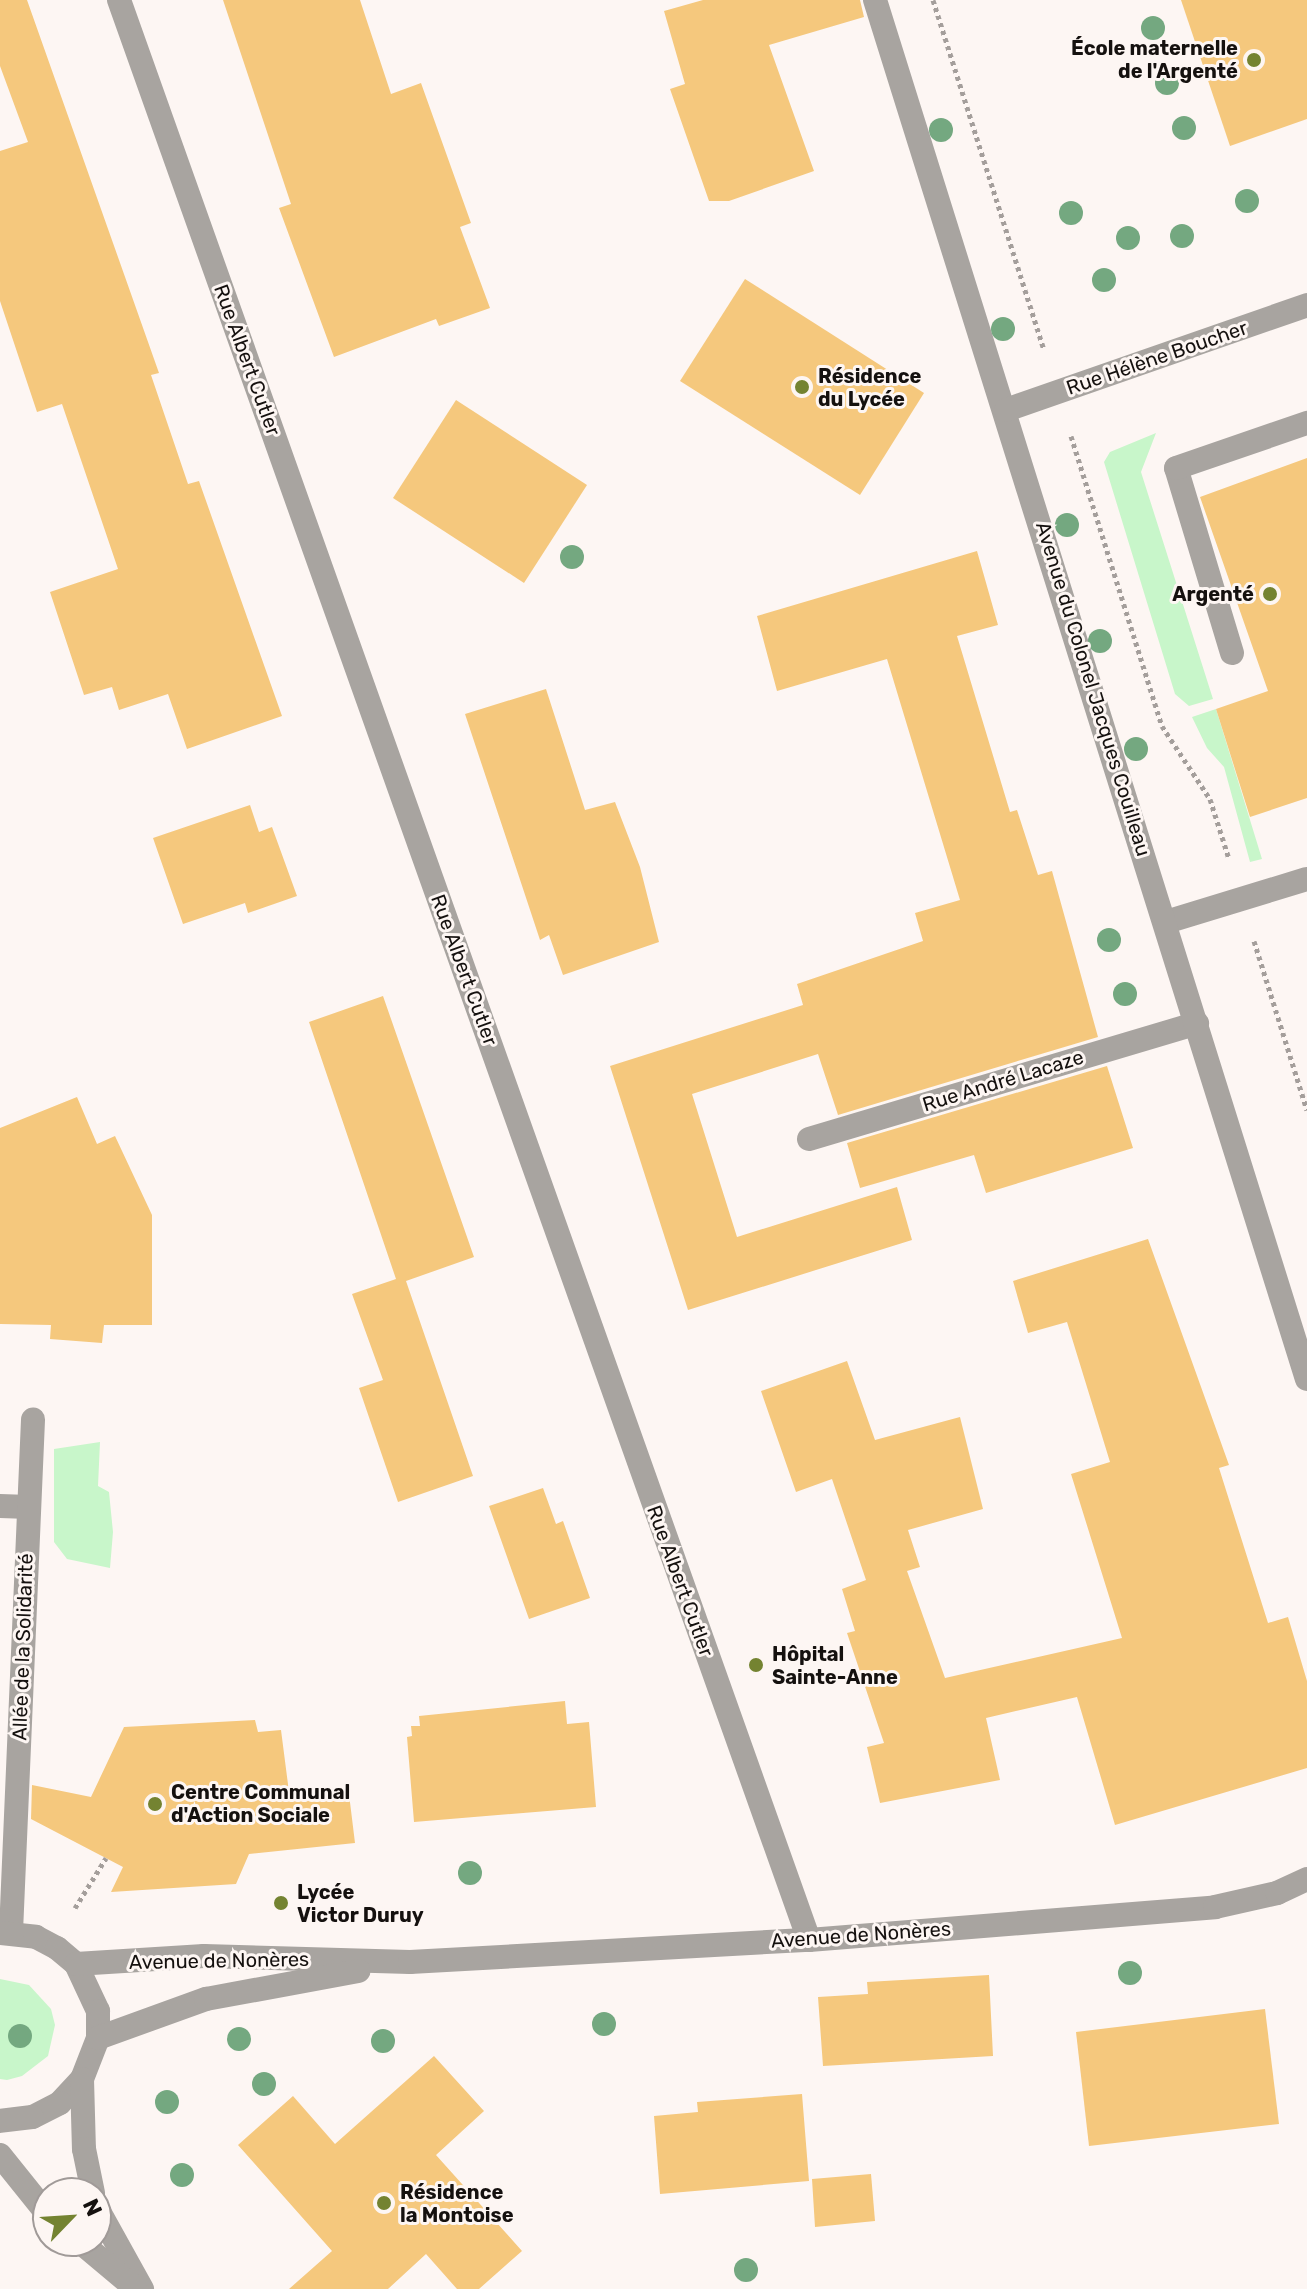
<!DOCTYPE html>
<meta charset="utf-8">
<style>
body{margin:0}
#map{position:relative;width:1307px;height:2289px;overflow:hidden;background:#fdf6f3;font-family:Rubik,sans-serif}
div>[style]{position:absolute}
.green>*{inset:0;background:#c8f6ca}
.building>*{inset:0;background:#f5c87d}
.path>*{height:5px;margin-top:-2.5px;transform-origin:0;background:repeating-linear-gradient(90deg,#a49e9b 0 4px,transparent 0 8px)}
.lane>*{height:24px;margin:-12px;padding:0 12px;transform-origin:12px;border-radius:12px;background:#a8a4a0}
.street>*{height:24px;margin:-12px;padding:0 12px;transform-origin:12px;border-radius:12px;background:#a8a4a0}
.trees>*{width:24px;height:24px;margin:-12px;border-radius:50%;background:#74a880}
.dots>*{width:22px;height:22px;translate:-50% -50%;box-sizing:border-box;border:4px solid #fdf6f3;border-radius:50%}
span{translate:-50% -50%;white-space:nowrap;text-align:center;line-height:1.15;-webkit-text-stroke:6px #fdf6f3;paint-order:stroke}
.poi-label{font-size:20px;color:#15110f;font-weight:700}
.right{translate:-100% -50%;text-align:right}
.left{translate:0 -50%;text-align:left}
.street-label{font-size:20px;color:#15110f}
.north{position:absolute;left:32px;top:2177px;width:80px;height:80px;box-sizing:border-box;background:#fdf6f3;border:2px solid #a09a98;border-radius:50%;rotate:65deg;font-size:22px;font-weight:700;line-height:32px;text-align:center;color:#15110f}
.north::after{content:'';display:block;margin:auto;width:28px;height:36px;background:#748331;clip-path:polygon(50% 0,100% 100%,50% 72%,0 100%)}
</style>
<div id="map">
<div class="green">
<div style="clip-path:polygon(1156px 433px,1141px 472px,1213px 699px,1189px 706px,1175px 694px,1104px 462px,1110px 452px)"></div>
<div style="clip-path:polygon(1216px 709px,1262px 859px,1250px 862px,1224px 767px,1207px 748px,1192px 717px)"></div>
<div style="clip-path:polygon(100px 1442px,98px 1486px,109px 1492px,113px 1532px,110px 1568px,67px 1559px,54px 1542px,54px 1449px)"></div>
<div style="clip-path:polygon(0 1979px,29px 1985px,51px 2009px,55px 2025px,48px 2056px,22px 2076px,7px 2080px,0 2079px)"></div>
</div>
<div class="building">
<div style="clip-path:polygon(0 0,27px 0,159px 373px,151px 375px,188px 484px,199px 481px,282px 716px,187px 749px,168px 694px,119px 710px,112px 687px,84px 695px,50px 592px,118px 569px,62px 404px,37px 412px,0 301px,0 151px,28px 142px,0 66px)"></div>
<div style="clip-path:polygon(223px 0,360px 0,391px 94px,421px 83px,471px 223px,460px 227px,490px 308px,439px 326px,436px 319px,334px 357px,279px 208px,291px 204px)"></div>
<div style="clip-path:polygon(703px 0,860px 0,864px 17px,769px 45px,814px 171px,729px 201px,709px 201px,670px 89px,685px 84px,664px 11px)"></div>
<div style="clip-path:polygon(1181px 0,1307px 0,1307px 119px,1230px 146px)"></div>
<div style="clip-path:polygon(745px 279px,924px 393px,860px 495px,680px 381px)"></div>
<div style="clip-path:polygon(456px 400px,587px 485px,524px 583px,393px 498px)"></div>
<div style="clip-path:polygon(1307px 458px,1307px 798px,1250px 817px,1216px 709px,1268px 691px,1200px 497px)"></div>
<div style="clip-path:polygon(977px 551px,998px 625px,957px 636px,1010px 812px,1017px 810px,1038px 875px,1052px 871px,1098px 1037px,838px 1115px,818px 1054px,692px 1094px,737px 1237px,897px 1187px,912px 1240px,688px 1310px,610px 1066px,803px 1005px,797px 984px,923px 941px,915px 913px,960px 900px,887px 659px,777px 691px,757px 616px)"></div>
<div style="clip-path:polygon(546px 689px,585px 810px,615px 802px,640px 867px,659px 942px,563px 975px,549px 935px,540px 940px,465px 714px)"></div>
<div style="clip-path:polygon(250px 805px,259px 832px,272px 827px,297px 896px,248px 913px,245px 903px,183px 924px,153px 838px)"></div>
<div style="clip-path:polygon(383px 996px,474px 1257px,406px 1281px,473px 1476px,398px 1502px,359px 1388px,383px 1380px,352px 1294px,396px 1279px,309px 1022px)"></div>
<div style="clip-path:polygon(1107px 1066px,1133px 1148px,986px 1193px,974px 1155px,860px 1188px,847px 1143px)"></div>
<div style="clip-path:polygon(77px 1097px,97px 1144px,115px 1136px,152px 1215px,152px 1325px,104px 1325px,102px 1343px,50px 1339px,51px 1325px,0 1324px,0 1128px)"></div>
<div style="clip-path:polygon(1148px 1239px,1229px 1465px,1219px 1468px,1268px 1623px,1288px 1617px,1307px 1681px,1307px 1768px,1115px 1825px,1077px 1697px,986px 1718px,1000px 1780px,880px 1803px,867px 1747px,884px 1743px,847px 1633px,855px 1631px,842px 1589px,866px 1580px,832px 1479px,796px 1492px,761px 1391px,847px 1361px,875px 1440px,960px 1417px,983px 1509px,908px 1530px,920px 1567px,907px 1571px,945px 1678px,1122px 1638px,1071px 1474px,1110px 1462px,1067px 1322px,1028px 1333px,1013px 1281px)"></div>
<div style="clip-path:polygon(543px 1488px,556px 1524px,563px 1521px,590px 1598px,529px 1619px,489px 1506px)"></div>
<div style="clip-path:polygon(565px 1701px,567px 1724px,589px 1722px,596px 1807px,414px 1822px,407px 1737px,412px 1736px,411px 1726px,420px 1726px,419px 1716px)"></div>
<div style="clip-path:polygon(255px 1720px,258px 1732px,281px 1730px,289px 1792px,348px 1786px,355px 1843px,249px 1854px,236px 1884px,111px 1892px,123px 1867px,31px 1819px,32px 1785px,91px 1797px,124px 1727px)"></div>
<div style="clip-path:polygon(989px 1975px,993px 2056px,823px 2066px,818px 1997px,868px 1994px,867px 1982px)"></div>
<div style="clip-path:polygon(1265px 2009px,1279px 2124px,1089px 2146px,1076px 2032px)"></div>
<div style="clip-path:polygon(434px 2056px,484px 2111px,436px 2155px,522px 2251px,479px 2289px,457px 2289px,426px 2254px,388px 2289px,289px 2289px,332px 2251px,238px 2145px,293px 2096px,335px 2144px)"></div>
<div style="clip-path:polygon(802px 2094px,809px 2181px,660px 2194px,654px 2116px,698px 2112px,697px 2102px)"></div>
<div style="clip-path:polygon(871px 2174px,875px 2221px,815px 2227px,812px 2179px)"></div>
</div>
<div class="path">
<div style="left:933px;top:0;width:367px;rotate:72.4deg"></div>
<div style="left:1071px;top:436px;width:304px;rotate:72.6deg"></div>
<div style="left:1162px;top:726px;width:87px;rotate:56.7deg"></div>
<div style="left:1210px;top:799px;width:63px;rotate:72.4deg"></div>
<div style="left:1254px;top:941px;width:177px;rotate:72.6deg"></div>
<div style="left:75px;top:1908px;width:59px;rotate:-58.2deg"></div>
</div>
<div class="lane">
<div style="left:1232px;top:653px;width:193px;rotate:-106.8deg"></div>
<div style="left:1176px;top:468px;width:139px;rotate:-19deg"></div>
<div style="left:1166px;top:922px;width:147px;rotate:-17deg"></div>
<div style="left:809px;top:1139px;width:405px;rotate:-16.6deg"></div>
</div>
<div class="street">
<div style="left:119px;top:0;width:2059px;rotate:70.42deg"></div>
<div style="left:875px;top:0;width:1445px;rotate:72.61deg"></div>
<div style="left:1006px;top:410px;width:319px;rotate:-19.2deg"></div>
<div style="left:0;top:1506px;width:29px;rotate:2deg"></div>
<div style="left:11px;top:1932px;width:513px;rotate:-87.54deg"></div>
<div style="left:0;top:1933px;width:36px;rotate:6deg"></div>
<div style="left:36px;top:1937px;width:24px;rotate:28deg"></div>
<div style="left:57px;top:1948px;width:25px;rotate:40deg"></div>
<div style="left:76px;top:1964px;width:52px;rotate:64.9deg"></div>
<div style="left:98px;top:2011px;width:27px;rotate:90deg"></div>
<div style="left:98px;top:2038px;width:44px;rotate:111.3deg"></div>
<div style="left:82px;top:2079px;width:33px;rotate:133deg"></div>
<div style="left:60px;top:2103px;width:31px;rotate:153deg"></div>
<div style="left:32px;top:2117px;width:32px;rotate:173deg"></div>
<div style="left:76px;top:1964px;width:128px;rotate:-3.6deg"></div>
<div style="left:204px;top:1956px;width:206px;rotate:1.7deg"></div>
<div style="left:410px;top:1962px;width:400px;rotate:-3.2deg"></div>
<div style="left:809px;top:1940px;width:407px;rotate:-4.6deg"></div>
<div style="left:1215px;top:1907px;width:64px;rotate:-12.7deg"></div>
<div style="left:1277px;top:1893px;width:33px;rotate:-25deg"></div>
<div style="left:98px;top:2038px;width:115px;rotate:-19.9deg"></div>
<div style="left:206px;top:1999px;width:155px;rotate:-10.4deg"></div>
<div style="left:82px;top:2079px;width:70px;rotate:88.4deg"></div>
<div style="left:84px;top:2149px;width:45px;rotate:78.4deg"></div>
<div style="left:0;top:2155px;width:77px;rotate:51.3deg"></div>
<div style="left:96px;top:2206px;width:95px;rotate:61deg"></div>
<div style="left:79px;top:2241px;width:73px;rotate:40deg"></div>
</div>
<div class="trees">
<div style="left:1153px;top:28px"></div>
<div style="left:1167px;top:83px"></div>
<div style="left:1184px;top:128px"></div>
<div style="left:941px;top:130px"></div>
<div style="left:1247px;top:201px"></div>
<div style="left:1071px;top:213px"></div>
<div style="left:1182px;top:236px"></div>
<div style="left:1128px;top:238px"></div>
<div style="left:1104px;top:280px"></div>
<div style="left:1003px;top:329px"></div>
<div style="left:1067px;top:525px"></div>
<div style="left:572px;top:557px"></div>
<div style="left:1100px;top:641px"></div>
<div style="left:1136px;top:749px"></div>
<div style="left:1109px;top:940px"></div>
<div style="left:1125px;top:994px"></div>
<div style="left:470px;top:1873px"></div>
<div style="left:1130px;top:1973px"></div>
<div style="left:604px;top:2024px"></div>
<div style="left:20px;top:2036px"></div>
<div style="left:239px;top:2039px"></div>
<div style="left:383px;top:2041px"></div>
<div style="left:264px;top:2084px"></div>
<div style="left:167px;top:2102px"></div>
<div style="left:182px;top:2175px"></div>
<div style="left:746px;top:2270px"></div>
</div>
<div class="dots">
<div style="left:1254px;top:60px;background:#748331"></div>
<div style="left:802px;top:387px;background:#748331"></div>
<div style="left:1270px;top:594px;background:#748331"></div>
<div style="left:756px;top:1665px;background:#748331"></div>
<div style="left:155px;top:1804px;background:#748331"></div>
<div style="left:281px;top:1903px;background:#748331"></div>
<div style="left:384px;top:2203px;background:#748331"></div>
</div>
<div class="poi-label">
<span class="right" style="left:1238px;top:60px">École maternelle<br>de l'Argenté</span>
<span class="left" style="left:818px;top:388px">Résidence<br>du Lycée</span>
<span class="right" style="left:1254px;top:594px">Argenté</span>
<span class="left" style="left:772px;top:1666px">Hôpital<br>Sainte-Anne</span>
<span class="left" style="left:171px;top:1804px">Centre Communal<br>d'Action Sociale</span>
<span class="left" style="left:297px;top:1904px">Lycée<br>Victor Duruy</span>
<span class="left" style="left:400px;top:2204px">Résidence<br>la Montoise</span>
</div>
<div class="street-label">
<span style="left:1157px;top:358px;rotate:-19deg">Rue Hélène Boucher</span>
<span style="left:247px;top:360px;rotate:70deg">Rue Albert Cutler</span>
<span style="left:1093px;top:689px;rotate:73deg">Avenue du Colonel Jacques Couilleau</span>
<span style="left:464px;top:970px;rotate:70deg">Rue Albert Cutler</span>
<span style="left:1003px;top:1081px;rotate:-17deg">Rue André Lacaze</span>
<span style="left:680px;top:1581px;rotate:70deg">Rue Albert Cutler</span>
<span style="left:23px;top:1647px;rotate:-88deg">Allée de la Solidarité</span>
<span style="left:861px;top:1935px;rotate:-4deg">Avenue de Nonères</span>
<span style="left:219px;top:1961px;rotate:-1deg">Avenue de Nonères</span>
</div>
<div class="north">N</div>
</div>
